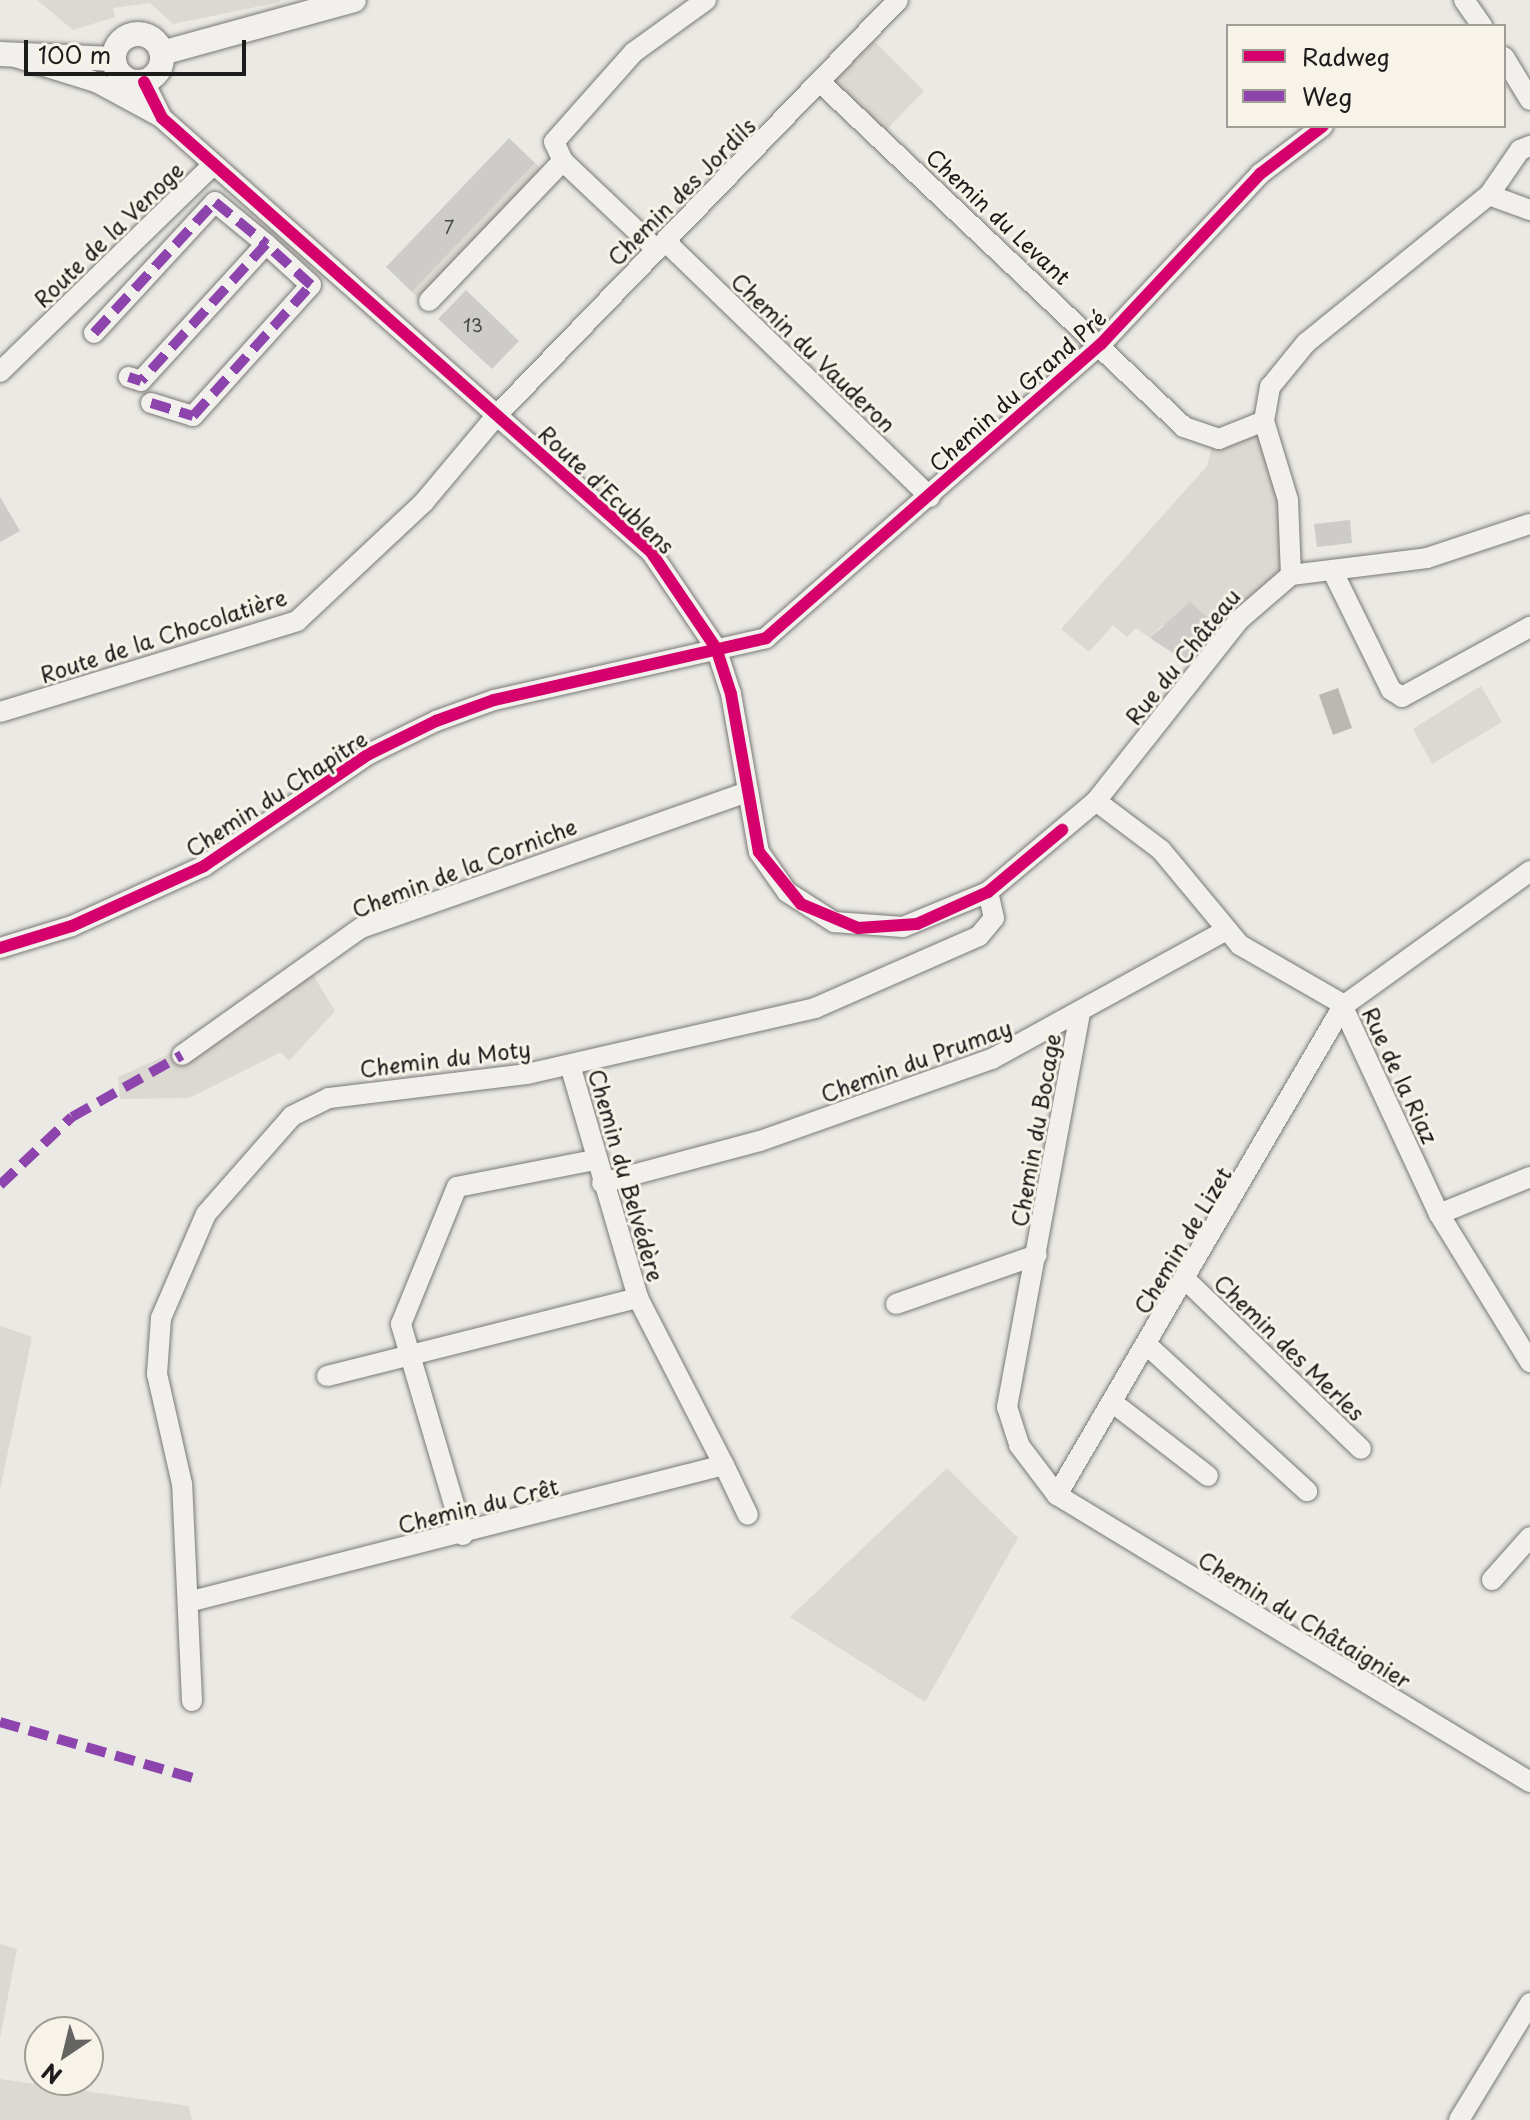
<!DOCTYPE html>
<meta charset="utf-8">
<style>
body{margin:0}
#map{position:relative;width:1530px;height:2120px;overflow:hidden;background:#eae9e4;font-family:"Playpen Sans",sans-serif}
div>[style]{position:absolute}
.built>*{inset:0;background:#dbd9d2}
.water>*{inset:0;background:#bab8b2}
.building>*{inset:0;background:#cdccc9}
.roads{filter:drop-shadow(0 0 2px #797876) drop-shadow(0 0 2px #797876)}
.minor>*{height:20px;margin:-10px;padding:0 10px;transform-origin:10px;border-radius:10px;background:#f1f0ec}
.major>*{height:24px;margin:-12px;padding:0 12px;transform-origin:12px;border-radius:12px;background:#f1f0ec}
.major>.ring{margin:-12px;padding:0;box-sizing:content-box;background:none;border:24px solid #f1f0ec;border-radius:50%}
.quiet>*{height:10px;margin-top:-5px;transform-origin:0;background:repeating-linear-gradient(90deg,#8e44ad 0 20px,transparent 0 30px)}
.cycleway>*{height:12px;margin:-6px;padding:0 6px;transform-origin:6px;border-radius:6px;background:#d6006c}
span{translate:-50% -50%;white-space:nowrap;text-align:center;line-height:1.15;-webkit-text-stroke:6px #f7f3e8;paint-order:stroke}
.number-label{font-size:18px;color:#484847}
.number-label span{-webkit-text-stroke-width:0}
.street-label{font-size:22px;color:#1c1c1c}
.legend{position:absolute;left:1226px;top:24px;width:280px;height:104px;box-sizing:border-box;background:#f7f3e8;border:2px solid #9f9d96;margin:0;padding:10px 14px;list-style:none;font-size:24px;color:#1c1c1c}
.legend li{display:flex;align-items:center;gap:16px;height:40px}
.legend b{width:40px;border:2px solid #9f9d96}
.north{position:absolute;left:24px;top:2016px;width:80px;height:80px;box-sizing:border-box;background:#f7f3e8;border:2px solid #9f9d96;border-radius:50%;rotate:215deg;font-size:22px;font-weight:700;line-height:32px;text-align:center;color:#1c1c1c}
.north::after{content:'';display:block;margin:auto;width:28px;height:36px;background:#646462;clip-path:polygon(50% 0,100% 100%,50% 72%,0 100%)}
.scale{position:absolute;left:24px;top:40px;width:222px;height:36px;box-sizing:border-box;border:4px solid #1c1c1c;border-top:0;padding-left:10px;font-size:24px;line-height:28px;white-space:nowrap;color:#1c1c1c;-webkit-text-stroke:6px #f7f3e8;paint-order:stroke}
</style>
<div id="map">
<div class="built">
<div style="clip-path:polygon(37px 0,280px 0,280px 2px,173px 24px,150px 3px,113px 8px,115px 17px,73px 30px)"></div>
<div style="clip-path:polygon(874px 41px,924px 91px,884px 132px,836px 88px,836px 79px)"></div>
<div style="clip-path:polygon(535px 163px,549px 176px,426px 305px,412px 292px)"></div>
<div style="clip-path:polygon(1261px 427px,1283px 501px,1280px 571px,1235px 613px,1227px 607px,1213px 622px,1162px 625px,1150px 638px,1136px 628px,1127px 637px,1113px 625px,1089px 652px,1061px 629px,1207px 466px,1214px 439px)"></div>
<div style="clip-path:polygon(1481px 686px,1502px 722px,1432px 764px,1413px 729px)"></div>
<div style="clip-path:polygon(309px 968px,335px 1011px,289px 1061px,281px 1052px,189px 1098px,120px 1099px,118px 1077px,198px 1041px)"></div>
<div style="clip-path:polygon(1px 1326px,32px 1337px,0 1490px,0 1327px)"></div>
<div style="clip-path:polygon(947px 1468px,1018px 1538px,925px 1702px,790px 1617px)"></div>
<div style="clip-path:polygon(0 1944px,17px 1949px,0 2038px)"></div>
<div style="clip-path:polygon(0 2079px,189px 2106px,192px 2120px,0 2120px)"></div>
</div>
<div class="water">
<div style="clip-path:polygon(1338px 688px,1352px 728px,1333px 735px,1319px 695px)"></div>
</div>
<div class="building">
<div style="clip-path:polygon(509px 138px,535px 163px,412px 292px,386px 267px)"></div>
<div style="clip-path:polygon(466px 290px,519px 341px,492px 369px,438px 319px)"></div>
<div style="clip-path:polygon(0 497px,20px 531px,0 542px)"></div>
<div style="clip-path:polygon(1350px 520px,1352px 543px,1317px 547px,1314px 524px)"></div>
<div style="clip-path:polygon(1190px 602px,1218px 626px,1188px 663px,1150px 638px)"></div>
</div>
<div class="roads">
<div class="minor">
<div style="left:1464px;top:0;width:32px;rotate:55deg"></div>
<div style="left:15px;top:57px;width:85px;rotate:17.2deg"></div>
<div style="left:96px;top:82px;width:72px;rotate:28.4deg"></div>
<div style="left:1504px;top:57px;width:50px;rotate:58.8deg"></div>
<div style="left:144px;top:82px;width:40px;rotate:63.4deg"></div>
<div style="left:162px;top:118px;width:654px;rotate:41.59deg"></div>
<div style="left:651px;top:552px;width:116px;rotate:55.9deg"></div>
<div style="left:716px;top:648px;width:48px;rotate:71.9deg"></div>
<div style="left:731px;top:694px;width:160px;rotate:80deg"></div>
<div style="left:759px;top:852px;width:49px;rotate:55deg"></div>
<div style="left:787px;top:892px;width:56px;rotate:32.6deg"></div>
<div style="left:834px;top:922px;width:69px;rotate:4.1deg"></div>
<div style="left:903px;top:927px;width:92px;rotate:-22.4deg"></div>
<div style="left:988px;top:892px;width:141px;rotate:-40.1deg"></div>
<div style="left:1096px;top:801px;width:231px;rotate:-51.7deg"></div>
<div style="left:1239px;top:620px;width:69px;rotate:-40.9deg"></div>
<div style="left:1291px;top:575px;width:137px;rotate:-7.1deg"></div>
<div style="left:1427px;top:558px;width:108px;rotate:-18.3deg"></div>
<div style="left:820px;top:82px;width:502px;rotate:43.46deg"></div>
<div style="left:1184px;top:427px;width:37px;rotate:19deg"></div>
<div style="left:1219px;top:439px;width:48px;rotate:-21.8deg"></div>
<div style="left:1489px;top:195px;width:55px;rotate:-55.4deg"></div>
<div style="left:1520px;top:150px;width:11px;rotate:-22deg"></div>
<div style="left:666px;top:242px;width:367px;rotate:44deg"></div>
<div style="left:657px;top:250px;width:129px;rotate:-136.6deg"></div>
<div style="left:563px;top:161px;width:21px;rotate:-115deg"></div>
<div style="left:554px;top:142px;width:120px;rotate:-48.4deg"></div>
<div style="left:634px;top:52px;width:89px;rotate:-35.8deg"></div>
<div style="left:429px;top:301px;width:194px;rotate:-46.3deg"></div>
<div style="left:94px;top:333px;width:178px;rotate:-47.3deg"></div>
<div style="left:215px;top:202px;width:66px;rotate:39.5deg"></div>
<div style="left:266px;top:244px;width:185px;rotate:132.4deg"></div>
<div style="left:141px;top:381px;width:13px;rotate:-162deg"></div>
<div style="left:0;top:372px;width:298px;rotate:-44.2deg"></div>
<div style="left:151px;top:403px;width:44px;rotate:17.2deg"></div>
<div style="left:193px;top:416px;width:176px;rotate:-48deg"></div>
<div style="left:311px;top:285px;width:61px;rotate:-137.7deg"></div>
<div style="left:1333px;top:572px;width:131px;rotate:63.8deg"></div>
<div style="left:1391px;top:690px;width:13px;rotate:32deg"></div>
<div style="left:1402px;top:697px;width:146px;rotate:-28.7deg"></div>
<div style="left:1291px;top:575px;width:75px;rotate:-92.3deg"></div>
<div style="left:1288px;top:500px;width:83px;rotate:-106.9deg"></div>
<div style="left:1264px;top:421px;width:35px;rotate:-80deg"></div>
<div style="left:1270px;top:387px;width:57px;rotate:-50.7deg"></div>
<div style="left:1306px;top:343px;width:235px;rotate:-39deg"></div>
<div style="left:1489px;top:195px;width:44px;rotate:20.1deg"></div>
<div style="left:0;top:712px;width:311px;rotate:-17deg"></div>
<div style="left:297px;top:621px;width:174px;rotate:-43.1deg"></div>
<div style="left:424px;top:502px;width:114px;rotate:-50deg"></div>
<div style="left:497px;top:415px;width:577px;rotate:-45.98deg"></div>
<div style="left:1096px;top:801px;width:81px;rotate:37deg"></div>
<div style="left:1161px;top:850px;width:124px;rotate:50.3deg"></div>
<div style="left:1240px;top:945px;width:116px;rotate:29.9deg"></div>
<div style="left:1341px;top:1003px;width:233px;rotate:65.1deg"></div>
<div style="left:1439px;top:1214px;width:174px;rotate:58.4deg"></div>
<div style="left:0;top:948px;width:75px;rotate:-17deg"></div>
<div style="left:72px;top:926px;width:145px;rotate:-24.4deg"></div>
<div style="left:204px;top:866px;width:199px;rotate:-34.2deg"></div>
<div style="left:369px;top:754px;width:75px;rotate:-26.2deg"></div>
<div style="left:436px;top:721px;width:62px;rotate:-19.9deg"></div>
<div style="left:494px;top:700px;width:279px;rotate:-12.8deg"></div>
<div style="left:766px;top:638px;width:446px;rotate:-41.3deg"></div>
<div style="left:1101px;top:344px;width:233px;rotate:-46.9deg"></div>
<div style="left:1260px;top:174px;width:79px;rotate:-37.3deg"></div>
<div style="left:1080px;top:1013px;width:401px;rotate:100.5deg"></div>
<div style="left:1007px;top:1407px;width:40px;rotate:72deg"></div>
<div style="left:1019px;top:1445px;width:63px;rotate:52.8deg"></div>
<div style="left:1057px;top:1495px;width:553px;rotate:31.25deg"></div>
<div style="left:182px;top:1055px;width:219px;rotate:-35.4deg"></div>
<div style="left:361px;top:928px;width:406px;rotate:-19.4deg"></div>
<div style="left:570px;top:1065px;width:243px;rotate:73.7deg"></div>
<div style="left:638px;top:1298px;width:188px;rotate:62.8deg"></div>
<div style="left:602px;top:1183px;width:163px;rotate:-14.9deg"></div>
<div style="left:760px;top:1141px;width:246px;rotate:-19.5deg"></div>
<div style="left:992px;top:1059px;width:266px;rotate:-28.8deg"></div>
<div style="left:1439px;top:1214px;width:98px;rotate:-22.1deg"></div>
<div style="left:1186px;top:1280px;width:243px;rotate:44deg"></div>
<div style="left:896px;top:1304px;width:149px;rotate:-19.2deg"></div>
<div style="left:1147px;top:1345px;width:217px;rotate:42.4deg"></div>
<div style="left:327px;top:1376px;width:321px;rotate:-14.1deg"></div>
<div style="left:1112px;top:1402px;width:121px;rotate:37.6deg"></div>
<div style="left:1057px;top:1495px;width:566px;rotate:-59.68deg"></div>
<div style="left:1343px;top:1006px;width:231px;rotate:-35.8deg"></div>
<div style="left:463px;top:1535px;width:220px;rotate:-106.4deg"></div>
<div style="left:401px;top:1324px;width:148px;rotate:-67.8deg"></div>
<div style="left:457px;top:1187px;width:141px;rotate:-11.1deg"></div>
<div style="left:1492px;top:1580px;width:57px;rotate:-48.5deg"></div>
<div style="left:188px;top:1602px;width:553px;rotate:-14.34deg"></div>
<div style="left:724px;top:1465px;width:55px;rotate:64.4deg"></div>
<div style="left:192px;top:1701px;width:217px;rotate:-92.6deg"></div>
<div style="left:182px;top:1484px;width:113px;rotate:-102.8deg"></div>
<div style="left:157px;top:1374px;width:56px;rotate:-85.9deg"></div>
<div style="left:161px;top:1318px;width:113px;rotate:-66.6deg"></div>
<div style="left:206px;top:1214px;width:130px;rotate:-48.7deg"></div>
<div style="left:292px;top:1116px;width:41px;rotate:-25.9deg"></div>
<div style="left:329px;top:1098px;width:199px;rotate:-6.9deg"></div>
<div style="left:527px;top:1074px;width:295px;rotate:-12.9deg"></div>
<div style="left:815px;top:1008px;width:179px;rotate:-23.7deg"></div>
<div style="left:979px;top:936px;width:23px;rotate:-50deg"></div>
<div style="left:994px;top:918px;width:27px;rotate:-103deg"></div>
<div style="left:1459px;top:2120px;width:137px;rotate:-58.7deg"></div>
</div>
<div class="major">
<div class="ring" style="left:114px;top:34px;width:24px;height:24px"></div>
<div style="left:162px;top:53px;width:199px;rotate:-15.4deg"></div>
<div style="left:0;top:54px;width:114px;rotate:2.5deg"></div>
</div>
</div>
<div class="quiet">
<div style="left:94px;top:333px;width:178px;rotate:-47.3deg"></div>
<div style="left:215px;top:202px;width:66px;rotate:39.5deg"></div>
<div style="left:266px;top:244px;width:185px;rotate:132.4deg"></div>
<div style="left:141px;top:381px;width:13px;rotate:-162deg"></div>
<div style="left:151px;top:403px;width:44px;rotate:17.2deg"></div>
<div style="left:193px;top:416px;width:176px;rotate:-48deg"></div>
<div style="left:311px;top:285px;width:61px;rotate:-137.7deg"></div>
<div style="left:0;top:1185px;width:99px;rotate:-43.4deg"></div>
<div style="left:72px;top:1117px;width:126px;rotate:-29.4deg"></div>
<div style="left:0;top:1722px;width:204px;rotate:16.2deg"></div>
</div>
<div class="cycleway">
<div style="left:144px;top:82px;width:40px;rotate:63.4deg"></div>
<div style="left:162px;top:118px;width:654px;rotate:41.59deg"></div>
<div style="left:651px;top:552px;width:116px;rotate:55.9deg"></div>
<div style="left:716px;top:648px;width:48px;rotate:71.9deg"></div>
<div style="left:731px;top:694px;width:160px;rotate:80deg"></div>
<div style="left:759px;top:852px;width:67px;rotate:51.1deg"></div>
<div style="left:801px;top:904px;width:62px;rotate:22.8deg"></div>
<div style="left:858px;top:928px;width:59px;rotate:-3.9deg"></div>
<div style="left:917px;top:924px;width:78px;rotate:-24.3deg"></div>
<div style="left:988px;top:892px;width:97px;rotate:-40deg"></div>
<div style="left:0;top:948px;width:75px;rotate:-17deg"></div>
<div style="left:72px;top:926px;width:145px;rotate:-24.4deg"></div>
<div style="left:204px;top:866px;width:199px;rotate:-34.2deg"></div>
<div style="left:369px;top:754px;width:75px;rotate:-26.2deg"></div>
<div style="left:436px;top:721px;width:62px;rotate:-19.9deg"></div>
<div style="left:494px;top:700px;width:279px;rotate:-12.8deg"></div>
<div style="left:766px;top:638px;width:446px;rotate:-41.3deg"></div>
<div style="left:1101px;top:344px;width:233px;rotate:-46.9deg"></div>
<div style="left:1260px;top:174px;width:79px;rotate:-37.3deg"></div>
</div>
<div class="number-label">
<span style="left:449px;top:227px">7</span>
<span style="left:473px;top:325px">13</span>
</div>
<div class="street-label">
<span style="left:681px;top:191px;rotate:-45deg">Chemin des Jordils</span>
<span style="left:999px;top:216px;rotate:43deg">Chemin du Levant</span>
<span style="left:108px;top:234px;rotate:-44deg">Route de la Venoge</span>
<span style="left:814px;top:352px;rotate:44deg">Chemin du Vauderon</span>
<span style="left:1017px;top:390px;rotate:-42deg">Chemin du Grand Pré</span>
<span style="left:607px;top:489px;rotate:43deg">Route d'Ecublens</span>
<span style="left:163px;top:635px;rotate:-18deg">Route de la Chocolatière</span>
<span style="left:1182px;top:656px;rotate:-51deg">Rue du Château</span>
<span style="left:276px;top:793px;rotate:-33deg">Chemin du Chapitre</span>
<span style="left:464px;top:867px;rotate:-21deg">Chemin de la Corniche</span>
<span style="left:445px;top:1058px;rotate:-7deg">Chemin du Moty</span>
<span style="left:916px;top:1060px;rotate:-20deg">Chemin du Prumay</span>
<span style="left:1401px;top:1075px;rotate:65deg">Rue de la Riaz</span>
<span style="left:1035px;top:1130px;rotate:-80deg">Chemin du Bocage</span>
<span style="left:627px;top:1175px;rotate:74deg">Chemin du Belvédère</span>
<span style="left:1182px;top:1240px;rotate:-59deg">Chemin de Lizet</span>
<span style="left:1290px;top:1347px;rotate:44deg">Chemin des Merles</span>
<span style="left:478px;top:1505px;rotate:-14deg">Chemin du Crêt</span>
<span style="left:1305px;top:1619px;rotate:31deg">Chemin du Châtaignier</span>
</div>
<ul class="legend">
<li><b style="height:10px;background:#d6006c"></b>Radweg</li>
<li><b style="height:10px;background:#8e44ad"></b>Weg</li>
</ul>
<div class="north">N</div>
<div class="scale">100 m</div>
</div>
